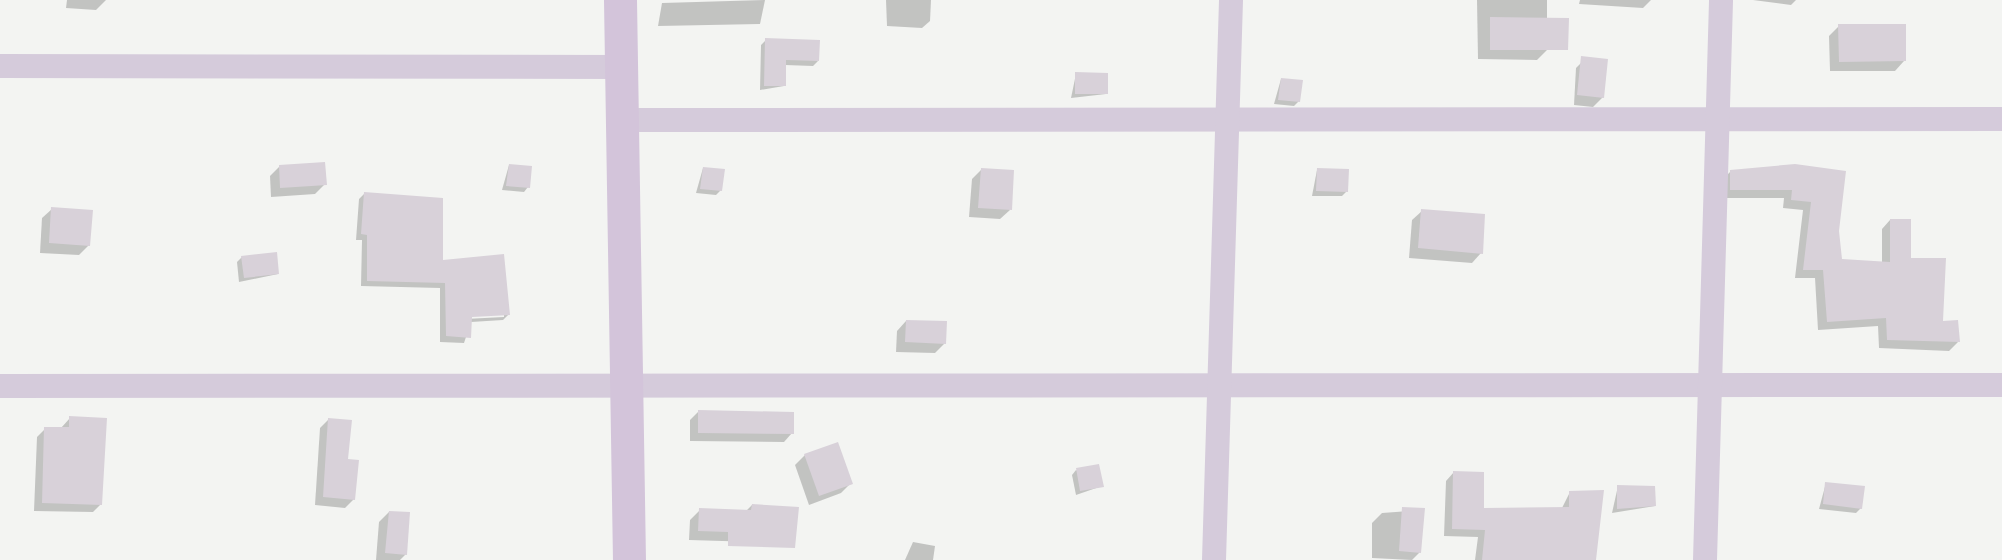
<!DOCTYPE html>
<style>
body{margin:0}
#map{position:relative;width:2002px;height:560px;overflow:hidden;background:#f3f4f2;font-family:"Space Grotesk",sans-serif}
div>[style]{position:absolute}
.shadow>*{inset:0;background:#0003}
.building>*{inset:0;background:#d8d1d9}
.street>*{height:24px;margin:-12px;padding:0 12px;transform-origin:12px;border-radius:12px;background:#d5cbdb}
.secondary>*{height:33px;margin:-16.5px;padding:0 16.5px;transform-origin:16.5px;border-radius:16.5px;background:#d3c4da}
span{translate:-50% -50%;white-space:nowrap;text-align:center;line-height:1.15;-webkit-text-stroke:6px #fff;paint-order:stroke}
</style>
<div id="map">
<div class="shadow">
<div style="clip-path:polygon(67px 0,106px 0,96px 10px,66px 8px)"></div>
<div style="clip-path:polygon(765px 0,760px 24px,658px 26px,662px 3px)"></div>
<div style="clip-path:polygon(886px 0,931px 0,930px 21px,922px 28px,887px 26px)"></div>
<div style="clip-path:polygon(1477px 0,1547px 0,1547px 50px,1537px 60px,1478px 59px)"></div>
<div style="clip-path:polygon(1580px 0,1651px 0,1643px 8px,1579px 4px)"></div>
<div style="clip-path:polygon(1753px 0,1796px 0,1791px 5px)"></div>
<div style="clip-path:polygon(1839px 26px,1904px 61px,1895px 71px,1830px 71px,1829px 36px)"></div>
<div style="clip-path:polygon(766px 40px,818px 61px,813px 66px,785px 65px,784px 86px,760px 90px,761px 45px)"></div>
<div style="clip-path:polygon(1586px 58px,1603px 97px,1593px 107px,1574px 105px,1576px 68px)"></div>
<div style="clip-path:polygon(1076px 74px,1106px 94px,1071px 98px)"></div>
<div style="clip-path:polygon(1281px 79px,1299px 101px,1294px 106px,1274px 104px)"></div>
<div style="clip-path:polygon(509px 165px,528px 187px,524px 192px,502px 190px)"></div>
<div style="clip-path:polygon(280px 166px,325px 184px,315px 194px,271px 197px,270px 176px)"></div>
<div style="clip-path:polygon(1795px 166px,1837px 231px,1841px 261px,1882px 263px,1882px 229px,1890px 220px,1942px 323px,1958px 342px,1949px 351px,1879px 348px,1878px 326px,1818px 330px,1815px 278px,1795px 278px,1803px 210px,1783px 208px,1784px 198px,1722px 198px,1722px 180px,1731px 171px)"></div>
<div style="clip-path:polygon(703px 168px,721px 190px,716px 195px,696px 193px)"></div>
<div style="clip-path:polygon(982px 169px,1010px 210px,1000px 219px,969px 217px,972px 179px)"></div>
<div style="clip-path:polygon(1317px 170px,1347px 191px,1342px 196px,1312px 196px)"></div>
<div style="clip-path:polygon(evenodd,365px 193px,442px 261px,509px 314px,503px 320px,471px 322px,464px 343px,440px 342px,440px 288px,361px 286px,362px 240px,356px 240px,359px 199px,365px 193px,504px 314px,504px 317px,465px 319px,465px 316px,504px 314px)"></div>
<div style="clip-path:polygon(52px 209px,89px 245px,79px 255px,40px 253px,42px 218px)"></div>
<div style="clip-path:polygon(1422px 211px,1481px 253px,1472px 263px,1409px 258px,1412px 220px)"></div>
<div style="clip-path:polygon(242px 257px,278px 274px,239px 282px,237px 262px)"></div>
<div style="clip-path:polygon(906px 321px,945px 343px,935px 353px,896px 352px,897px 331px)"></div>
<div style="clip-path:polygon(699px 411px,792px 433px,784px 442px,690px 441px,690px 420px)"></div>
<div style="clip-path:polygon(70px 418px,101px 504px,93px 512px,34px 511px,37px 437px,45px 429px,61px 428px)"></div>
<div style="clip-path:polygon(329px 419px,354px 499px,345px 508px,315px 505px,320px 428px)"></div>
<div style="clip-path:polygon(805px 455px,851px 483px,841px 493px,809px 505px,795px 465px)"></div>
<div style="clip-path:polygon(1076px 470px,1102px 486px,1076px 495px,1072px 475px)"></div>
<div style="clip-path:polygon(1454px 472px,1482px 509px,1562px 508px,1570px 492px,1594px 560px,1475px 560px,1478px 537px,1444px 536px,1446px 481px)"></div>
<div style="clip-path:polygon(1826px 483px,1861px 508px,1856px 513px,1819px 509px)"></div>
<div style="clip-path:polygon(1618px 486px,1655px 506px,1612px 513px)"></div>
<div style="clip-path:polygon(752px 505px,785px 543px,689px 540px,690px 520px,700px 510px,746px 511px)"></div>
<div style="clip-path:polygon(1423px 510px,1420px 552px,1412px 560px,1372px 558px,1372px 523px,1382px 513px)"></div>
<div style="clip-path:polygon(389px 512px,406px 554px,400px 560px,376px 560px,379px 522px)"></div>
<div style="clip-path:polygon(913px 542px,935px 546px,933px 560px,905px 560px)"></div>
</div>
<div class="building">
<div style="clip-path:polygon(1490px 17px,1569px 18px,1568px 50px,1490px 50px)"></div>
<div style="clip-path:polygon(1838px 24px,1906px 24px,1906px 61px,1839px 62px)"></div>
<div style="clip-path:polygon(765px 38px,820px 40px,819px 61px,786px 60px,786px 86px,764px 86px)"></div>
<div style="clip-path:polygon(1581px 56px,1608px 59px,1604px 98px,1577px 95px)"></div>
<div style="clip-path:polygon(1075px 72px,1108px 73px,1108px 94px,1075px 94px)"></div>
<div style="clip-path:polygon(1281px 78px,1303px 80px,1300px 102px,1278px 100px)"></div>
<div style="clip-path:polygon(325px 162px,327px 185px,280px 188px,279px 165px)"></div>
<div style="clip-path:polygon(509px 164px,532px 166px,530px 188px,506px 186px)"></div>
<div style="clip-path:polygon(1795px 164px,1846px 171px,1839px 231px,1842px 259px,1890px 262px,1890px 219px,1911px 219px,1911px 258px,1946px 258px,1943px 321px,1958px 320px,1960px 342px,1887px 340px,1886px 318px,1827px 322px,1823px 270px,1803px 270px,1811px 202px,1791px 200px,1792px 190px,1730px 190px,1730px 170px)"></div>
<div style="clip-path:polygon(703px 167px,725px 169px,722px 191px,700px 189px)"></div>
<div style="clip-path:polygon(981px 168px,1014px 170px,1012px 210px,978px 208px)"></div>
<div style="clip-path:polygon(1317px 168px,1349px 169px,1348px 192px,1316px 191px)"></div>
<div style="clip-path:polygon(364px 192px,443px 198px,443px 260px,504px 254px,510px 315px,472px 317px,471px 338px,446px 336px,445px 283px,367px 281px,367px 235px,361px 234px)"></div>
<div style="clip-path:polygon(51px 207px,93px 210px,90px 246px,49px 243px)"></div>
<div style="clip-path:polygon(1421px 209px,1485px 214px,1483px 254px,1418px 248px)"></div>
<div style="clip-path:polygon(277px 252px,279px 274px,244px 278px,241px 256px)"></div>
<div style="clip-path:polygon(906px 320px,947px 321px,946px 344px,905px 342px)"></div>
<div style="clip-path:polygon(698px 410px,794px 412px,794px 434px,698px 433px)"></div>
<div style="clip-path:polygon(69px 416px,107px 418px,102px 505px,42px 503px,44px 427px,69px 427px)"></div>
<div style="clip-path:polygon(328px 418px,352px 420px,348px 459px,359px 460px,355px 500px,323px 497px)"></div>
<div style="clip-path:polygon(838px 442px,853px 484px,819px 496px,804px 454px)"></div>
<div style="clip-path:polygon(1099px 464px,1104px 487px,1080px 491px,1076px 468px)"></div>
<div style="clip-path:polygon(1453px 471px,1484px 472px,1484px 508px,1569px 507px,1569px 491px,1604px 490px,1596px 560px,1482px 560px,1485px 530px,1452px 529px)"></div>
<div style="clip-path:polygon(1825px 482px,1865px 486px,1862px 509px,1823px 504px)"></div>
<div style="clip-path:polygon(1617px 485px,1655px 486px,1656px 506px,1617px 509px)"></div>
<div style="clip-path:polygon(752px 504px,799px 507px,795px 548px,728px 546px,728px 532px,698px 531px,699px 508px,751px 510px)"></div>
<div style="clip-path:polygon(1402px 507px,1425px 508px,1421px 553px,1399px 551px)"></div>
<div style="clip-path:polygon(389px 511px,410px 512px,407px 555px,385px 553px)"></div>
</div>
<div class="street">
<div style="left:0;top:66px;width:621px;rotate:0.09deg"></div>
<div style="left:622px;top:120px;width:1380px;rotate:-0.04deg"></div>
<div style="left:0;top:386px;width:2002px;rotate:-0.03deg"></div>
<div style="left:1214px;top:560px;width:560px;rotate:-88.26deg"></div>
<div style="left:1705px;top:560px;width:560px;rotate:-88.36deg"></div>
</div>
<div class="secondary">
<div style="left:620px;top:0;width:560px;rotate:89.08deg"></div>
</div>
</div>
